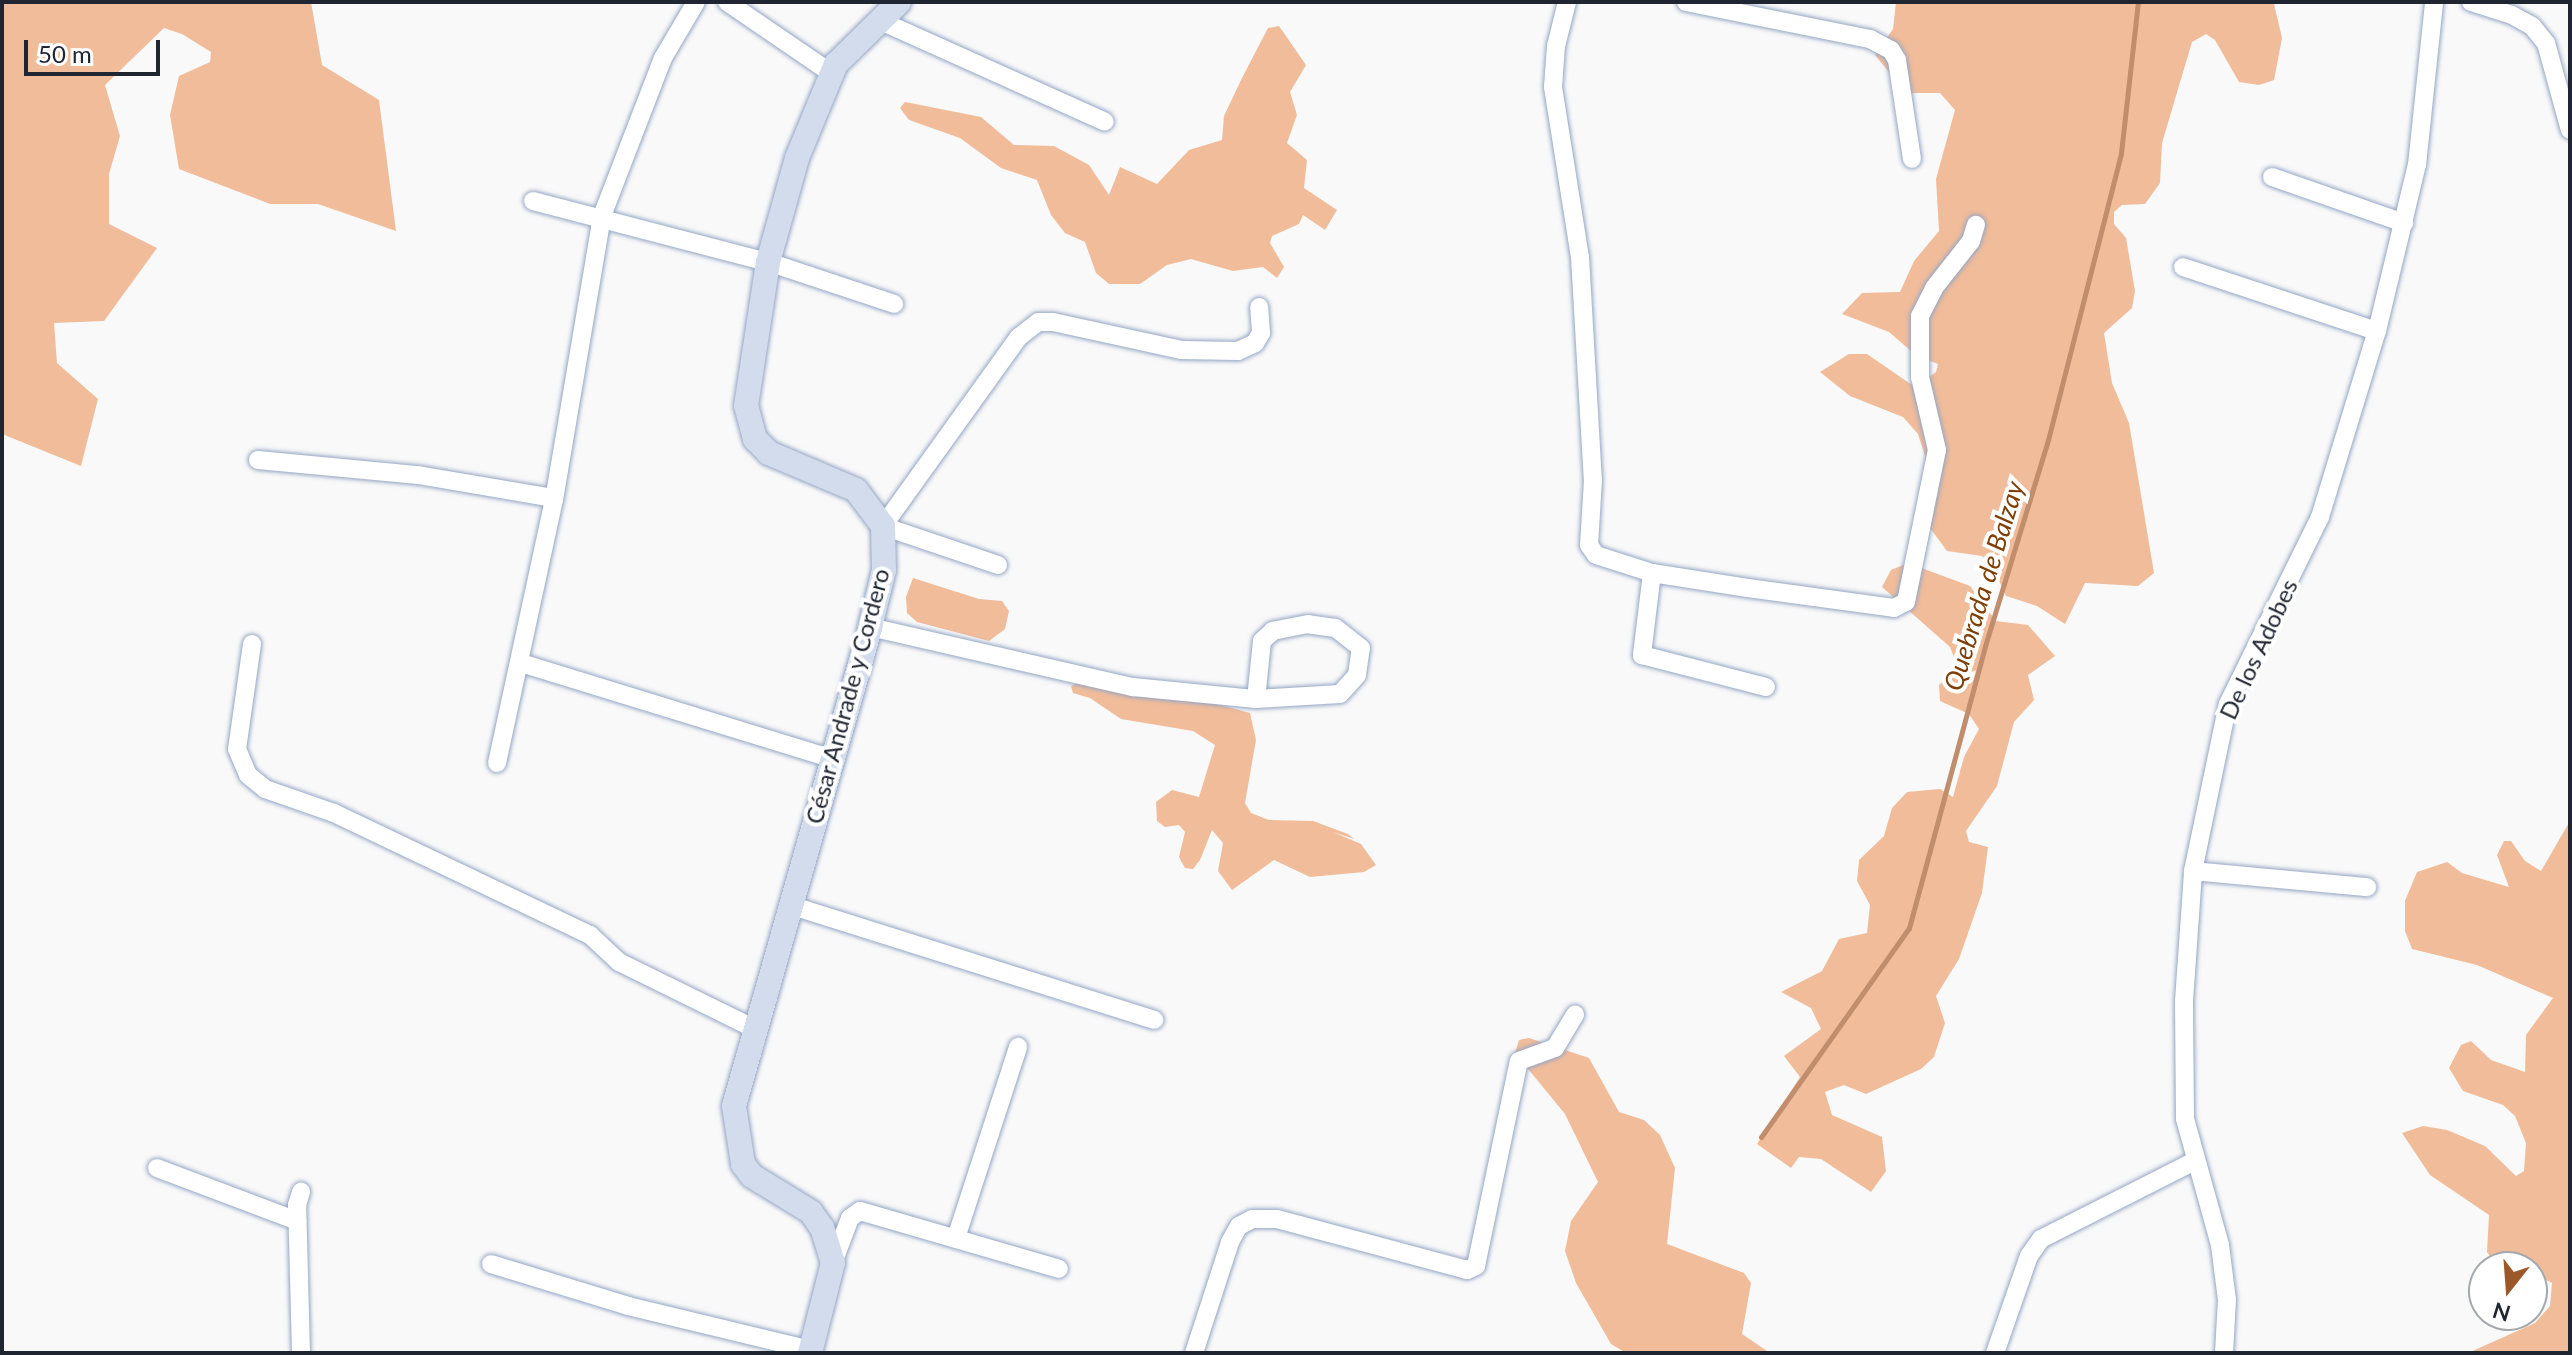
<!DOCTYPE html>
<meta charset="utf-8">
<style>
body{margin:0}
#map{position:relative;width:2572px;height:1355px;overflow:hidden;background:#f9f9f9;font-family:Lato,sans-serif}
div>[style]{position:absolute}
.forest>*{inset:0;background:#f1bc9a}
.stream>*{height:5px;margin:-2.5px;padding:0 2.5px;transform-origin:2.5px;border-radius:2.5px;background:#c08d6d}
.roads{filter:drop-shadow(0 0 2px #94a6c4) drop-shadow(0 0 2px #94a6c4)}
.street>*{height:18px;margin:-9px;padding:0 9px;transform-origin:9px;border-radius:9px;background:#fff}
.secondary>*{height:24px;margin:-12px;padding:0 12px;transform-origin:12px;border-radius:12px;background:#d2dcec}
span{translate:-50% -50%;white-space:nowrap;text-align:center;line-height:1.15;-webkit-text-stroke:8px #fff;paint-order:stroke}
.street-label{font-size:24px;color:#1f2631}
.water-label{font-size:26px;color:#7e3e05;font-style:italic}
.frame{position:absolute;inset:0;border:4px solid #1f2631;pointer-events:none}
.north{position:absolute;left:2468px;top:1251px;width:80px;height:80px;box-sizing:border-box;background:#fff;border:2px solid #a5a8ad;border-radius:50%;rotate:197deg;font-size:22px;font-weight:700;line-height:32px;text-align:center;color:#1f2631}
.north::after{content:'';display:block;margin:auto;width:28px;height:36px;background:#9b5828;clip-path:polygon(50% 0,100% 100%,50% 72%,0 100%)}
.scale{position:absolute;left:24px;top:40px;width:136px;height:36px;box-sizing:border-box;border:4px solid #1f2631;border-top:0;padding-left:10px;font-size:24px;line-height:28px;white-space:nowrap;color:#1f2631;-webkit-text-stroke:6px #fff;paint-order:stroke}
</style>
<div id="map">
<div class="forest">
<div style="clip-path:polygon(2px 2px,311px 2px,322px 65px,379px 100px,396px 231px,318px 204px,270px 204px,179px 169px,170px 115px,179px 76px,210px 62px,211px 52px,182px 34px,164px 28px,105px 85px,120px 136px,109px 174px,109px 224px,157px 248px,104px 321px,54px 323px,57px 363px,98px 399px,81px 466px,2px 434px)"></div>
<div style="clip-path:polygon(1896px 2px,2274px 4px,2282px 38px,2274px 80px,2259px 85px,2239px 82px,2215px 40px,2206px 34px,2192px 42px,2162px 143px,2160px 183px,2145px 204px,2122px 205px,2114px 212px,2114px 224px,2126px 238px,2135px 291px,2132px 308px,2104px 333px,2112px 383px,2129px 423px,2154px 573px,2138px 586px,2085px 583px,2065px 624px,2037px 606px,2006px 596px,1992px 565px,1982px 556px,1947px 551px,1927px 524px,1925px 456px,1918px 434px,1903px 417px,1850px 396px,1820px 372px,1849px 354px,1867px 354px,1915px 387px,1936px 372px,1938px 364px,1917px 356px,1889px 332px,1842px 314px,1862px 293px,1900px 292px,1914px 261px,1939px 231px,1936px 179px,1955px 110px,1940px 93px,1906px 93px,1875px 55px,1893px 29px)"></div>
<div style="clip-path:polygon(1279px 26px,1306px 65px,1290px 92px,1297px 115px,1287px 143px,1307px 160px,1304px 188px,1337px 210px,1325px 230px,1303px 215px,1299px 224px,1272px 236px,1270px 243px,1284px 267px,1277px 278px,1263px 267px,1233px 271px,1191px 259px,1167px 265px,1140px 284px,1109px 284px,1096px 273px,1085px 242px,1065px 233px,1051px 215px,1037px 180px,1001px 168px,960px 138px,909px 120px,900px 108px,905px 102px,981px 117px,1014px 145px,1054px 146px,1089px 165px,1109px 195px,1120px 167px,1157px 184px,1189px 150px,1222px 140px,1224px 116px,1242px 78px,1268px 28px)"></div>
<div style="clip-path:polygon(1908px 563px,1970px 586px,1996px 621px,2028px 625px,2055px 656px,2028px 675px,2034px 700px,2014px 722px,1997px 786px,1966px 831px,1969px 842px,1988px 847px,1982px 893px,1959px 959px,1936px 996px,1945px 1023px,1934px 1057px,1921px 1069px,1866px 1094px,1844px 1085px,1825px 1092px,1832px 1115px,1882px 1137px,1886px 1171px,1871px 1192px,1821px 1159px,1799px 1157px,1791px 1168px,1757px 1144px,1800px 1077px,1784px 1056px,1821px 1029px,1811px 1008px,1781px 992px,1822px 971px,1839px 939px,1867px 933px,1870px 905px,1857px 881px,1859px 860px,1884px 836px,1892px 808px,1907px 792px,1940px 789px,1953px 797px,1964px 757px,1979px 729px,1969px 714px,1940px 701px,1939px 685px,1958px 667px,1950px 647px,1882px 587px,1891px 570px)"></div>
<div style="clip-path:polygon(913px 578px,979px 599px,1002px 601px,1009px 611px,1005px 629px,989px 641px,917px 622px,907px 613px,906px 597px)"></div>
<div style="clip-path:polygon(1078px 683px,1199px 699px,1250px 713px,1256px 740px,1245px 803px,1251px 813px,1269px 820px,1313px 821px,1348px 834px,1354px 839px,1333px 832px,1361px 844px,1376px 865px,1364px 872px,1310px 877px,1274px 860px,1232px 890px,1218px 871px,1223px 843px,1212px 830px,1200px 860px,1193px 869px,1185px 868px,1179px 857px,1185px 832px,1179px 825px,1165px 827px,1157px 821px,1156px 802px,1172px 790px,1199px 797px,1215px 745px,1193px 731px,1121px 719px,1090px 698px,1073px 693px,1071px 686px)"></div>
<div style="clip-path:polygon(2570px 821px,2570px 1353px,2468px 1353px,2535px 1323px,2550px 1306px,2552px 1283px,2532px 1272px,2532px 1267px,2492px 1259px,2487px 1252px,2489px 1215px,2430px 1175px,2402px 1133px,2423px 1126px,2447px 1130px,2485px 1146px,2516px 1176px,2524px 1171px,2526px 1143px,2515px 1116px,2503px 1105px,2463px 1091px,2449px 1068px,2461px 1045px,2471px 1041px,2491px 1060px,2525px 1072px,2526px 1035px,2553px 998px,2477px 965px,2412px 949px,2405px 931px,2405px 901px,2417px 872px,2447px 862px,2462px 873px,2509px 887px,2497px 855px,2504px 841px,2511px 841px,2525px 861px,2541px 871px)"></div>
<div style="clip-path:polygon(1529px 1038px,1589px 1058px,1619px 1112px,1644px 1120px,1660px 1135px,1675px 1168px,1667px 1244px,1744px 1273px,1751px 1283px,1742px 1334px,1770px 1353px,1626px 1353px,1611px 1344px,1576px 1283px,1565px 1251px,1571px 1221px,1598px 1182px,1565px 1114px,1515px 1053px,1519px 1040px)"></div>
</div>
<div class="stream">
<div style="left:1761px;top:1137px;width:256px;rotate:-54.7deg"></div>
<div style="left:1909px;top:928px;width:292px;rotate:-74.9deg"></div>
<div style="left:1985px;top:646px;width:215px;rotate:-73deg"></div>
<div style="left:2048px;top:440px;width:296px;rotate:-75.7deg"></div>
<div style="left:2121px;top:153px;width:152px;rotate:-83.6deg"></div>
</div>
<div class="roads">
<div class="street">
<div style="left:727px;top:2px;width:126px;rotate:34.3deg"></div>
<div style="left:1567px;top:2px;width:45px;rotate:104deg"></div>
<div style="left:1556px;top:46px;width:41px;rotate:94.2deg"></div>
<div style="left:1553px;top:87px;width:172px;rotate:81deg"></div>
<div style="left:1580px;top:257px;width:223px;rotate:86.7deg"></div>
<div style="left:1593px;top:480px;width:65px;rotate:93.5deg"></div>
<div style="left:1589px;top:545px;width:12px;rotate:55deg"></div>
<div style="left:1596px;top:555px;width:59px;rotate:17.8deg"></div>
<div style="left:1652px;top:573px;width:97px;rotate:8.9deg"></div>
<div style="left:1748px;top:588px;width:147px;rotate:7.8deg"></div>
<div style="left:1894px;top:608px;width:13px;rotate:-27deg"></div>
<div style="left:1906px;top:602px;width:155px;rotate:-78.5deg"></div>
<div style="left:1937px;top:450px;width:75px;rotate:-103.1deg"></div>
<div style="left:1920px;top:377px;width:61px;rotate:-90deg"></div>
<div style="left:1920px;top:316px;width:31px;rotate:-63deg"></div>
<div style="left:1934px;top:288px;width:60px;rotate:-51.8deg"></div>
<div style="left:1971px;top:241px;width:17px;rotate:-73deg"></div>
<div style="left:1686px;top:2px;width:188px;rotate:11.4deg"></div>
<div style="left:1870px;top:39px;width:24px;rotate:28deg"></div>
<div style="left:1891px;top:50px;width:12px;rotate:59deg"></div>
<div style="left:1897px;top:60px;width:100px;rotate:81.4deg"></div>
<div style="left:2471px;top:2px;width:43px;rotate:17.6deg"></div>
<div style="left:2512px;top:15px;width:23px;rotate:29deg"></div>
<div style="left:2532px;top:26px;width:22px;rotate:51deg"></div>
<div style="left:2546px;top:43px;width:90px;rotate:74.6deg"></div>
<div style="left:883px;top:22px;width:243px;rotate:24.2deg"></div>
<div style="left:2272px;top:177px;width:140px;rotate:19.2deg"></div>
<div style="left:533px;top:201px;width:243px;rotate:14.6deg"></div>
<div style="left:768px;top:262px;width:133px;rotate:18.4deg"></div>
<div style="left:2183px;top:267px;width:204px;rotate:18.3deg"></div>
<div style="left:258px;top:460px;width:161px;rotate:5.4deg"></div>
<div style="left:418px;top:475px;width:138px;rotate:9.6deg"></div>
<div style="left:998px;top:565px;width:121px;rotate:-161.3deg"></div>
<div style="left:883px;top:526px;width:233px;rotate:-54.3deg"></div>
<div style="left:1019px;top:337px;width:24px;rotate:-38deg"></div>
<div style="left:1038px;top:322px;width:15px"></div>
<div style="left:1053px;top:322px;width:131px;rotate:12.3deg"></div>
<div style="left:1181px;top:350px;width:57px;rotate:1deg"></div>
<div style="left:1238px;top:351px;width:19px;rotate:-25deg"></div>
<div style="left:1255px;top:343px;width:12px;rotate:-59deg"></div>
<div style="left:1261px;top:333px;width:26px;rotate:-94deg"></div>
<div style="left:1652px;top:573px;width:83px;rotate:97deg"></div>
<div style="left:1642px;top:655px;width:128px;rotate:14.5deg"></div>
<div style="left:870px;top:627px;width:270px;rotate:12.9deg"></div>
<div style="left:1133px;top:687px;width:124px;rotate:5.6deg"></div>
<div style="left:1256px;top:699px;width:84px;rotate:-3.4deg"></div>
<div style="left:1340px;top:694px;width:25px;rotate:-48deg"></div>
<div style="left:1357px;top:675px;width:27px;rotate:-82deg"></div>
<div style="left:1361px;top:648px;width:33px;rotate:-142deg"></div>
<div style="left:1335px;top:628px;width:27px;rotate:-172deg"></div>
<div style="left:1308px;top:624px;width:36px;rotate:169deg"></div>
<div style="left:1273px;top:631px;width:15px;rotate:138deg"></div>
<div style="left:1262px;top:641px;width:58px;rotate:95.9deg"></div>
<div style="left:252px;top:644px;width:106px;rotate:98.1deg"></div>
<div style="left:237px;top:749px;width:28px;rotate:67deg"></div>
<div style="left:248px;top:775px;width:22px;rotate:39deg"></div>
<div style="left:265px;top:789px;width:73px;rotate:19.2deg"></div>
<div style="left:334px;top:813px;width:284px;rotate:25.5deg"></div>
<div style="left:590px;top:935px;width:40px;rotate:43deg"></div>
<div style="left:619px;top:962px;width:152px;rotate:26.2deg"></div>
<div style="left:521px;top:663px;width:326px;rotate:17.1deg"></div>
<div style="left:497px;top:763px;width:269px;rotate:-77.8deg"></div>
<div style="left:554px;top:500px;width:288px;rotate:-80.4deg"></div>
<div style="left:602px;top:216px;width:169px;rotate:-68.9deg"></div>
<div style="left:663px;top:58px;width:65px;rotate:-59.5deg"></div>
<div style="left:2193px;top:871px;width:175px;rotate:5.3deg"></div>
<div style="left:790px;top:905px;width:382px;rotate:17.5deg"></div>
<div style="left:157px;top:1168px;width:150px;rotate:20.7deg"></div>
<div style="left:957px;top:1235px;width:198px;rotate:-72deg"></div>
<div style="left:833px;top:1263px;width:48px;rotate:-69.3deg"></div>
<div style="left:850px;top:1218px;width:12px;rotate:-35deg"></div>
<div style="left:860px;top:1211px;width:207px;rotate:16.2deg"></div>
<div style="left:491px;top:1264px;width:143px;rotate:17deg"></div>
<div style="left:628px;top:1306px;width:188px;rotate:13.5deg"></div>
<div style="left:301px;top:1353px;width:148px;rotate:-91.5deg"></div>
<div style="left:297px;top:1205px;width:14px;rotate:-73deg"></div>
<div style="left:1194px;top:1353px;width:117px;rotate:-72deg"></div>
<div style="left:1230px;top:1242px;width:18px;rotate:-61deg"></div>
<div style="left:1239px;top:1226px;width:15px;rotate:-28deg"></div>
<div style="left:1252px;top:1219px;width:25px"></div>
<div style="left:1277px;top:1219px;width:197px;rotate:15deg"></div>
<div style="left:1467px;top:1270px;width:10px;rotate:-24deg"></div>
<div style="left:1476px;top:1266px;width:209px;rotate:-78.2deg"></div>
<div style="left:1519px;top:1061px;width:38px;rotate:-20deg"></div>
<div style="left:1555px;top:1048px;width:39px;rotate:-59deg"></div>
<div style="left:1995px;top:1353px;width:103px;rotate:-70.7deg"></div>
<div style="left:2029px;top:1256px;width:21px;rotate:-55deg"></div>
<div style="left:2041px;top:1239px;width:170px;rotate:-26.9deg"></div>
<div style="left:2224px;top:1353px;width:53px;rotate:-86.8deg"></div>
<div style="left:2227px;top:1300px;width:55px;rotate:-97.3deg"></div>
<div style="left:2220px;top:1245px;width:131px;rotate:-105.5deg"></div>
<div style="left:2185px;top:1119px;width:118px;rotate:-90.5deg"></div>
<div style="left:2184px;top:1001px;width:130px;rotate:-86deg"></div>
<div style="left:2193px;top:871px;width:171px;rotate:-78.2deg"></div>
<div style="left:2228px;top:704px;width:208px;rotate:-63.8deg"></div>
<div style="left:2320px;top:517px;width:195px;rotate:-73deg"></div>
<div style="left:2377px;top:331px;width:171px;rotate:-76.5deg"></div>
<div style="left:2417px;top:165px;width:164px;rotate:-84deg"></div>
</div>
<div class="secondary">
<div style="left:810px;top:1353px;width:93px;rotate:-75.7deg"></div>
<div style="left:833px;top:1263px;width:37px;rotate:-107deg"></div>
<div style="left:822px;top:1228px;width:19px;rotate:-125deg"></div>
<div style="left:811px;top:1212px;width:69px;rotate:-148.6deg"></div>
<div style="left:752px;top:1176px;width:15px;rotate:-127deg"></div>
<div style="left:743px;top:1164px;width:59px;rotate:-98.8deg"></div>
<div style="left:734px;top:1106px;width:498px;rotate:-74.1deg"></div>
<div style="left:870px;top:627px;width:59px;rotate:-76.2deg"></div>
<div style="left:884px;top:570px;width:44px;rotate:-91.3deg"></div>
<div style="left:883px;top:526px;width:45px;rotate:-126.9deg"></div>
<div style="left:856px;top:490px;width:95px;rotate:-157deg"></div>
<div style="left:769px;top:453px;width:20px;rotate:-135deg"></div>
<div style="left:755px;top:439px;width:34px;rotate:-105deg"></div>
<div style="left:746px;top:406px;width:146px;rotate:-81.3deg"></div>
<div style="left:768px;top:262px;width:108px;rotate:-74.4deg"></div>
<div style="left:797px;top:158px;width:102px;rotate:-67.5deg"></div>
<div style="left:836px;top:64px;width:88px;rotate:-44.5deg"></div>
</div>
</div>
<div class="street-label">
<span style="left:2258px;top:649px;rotate:-65deg">De los Adobes</span>
<span style="left:847px;top:696px;rotate:-75deg">César Andrade y Cordero</span>
</div>
<div class="water-label">
<span style="left:1984px;top:586px;rotate:-73deg">Quebrada de Balzay</span>
</div>
<div class="frame"></div>
<div class="north">N</div>
<div class="scale">50 m</div>
</div>
